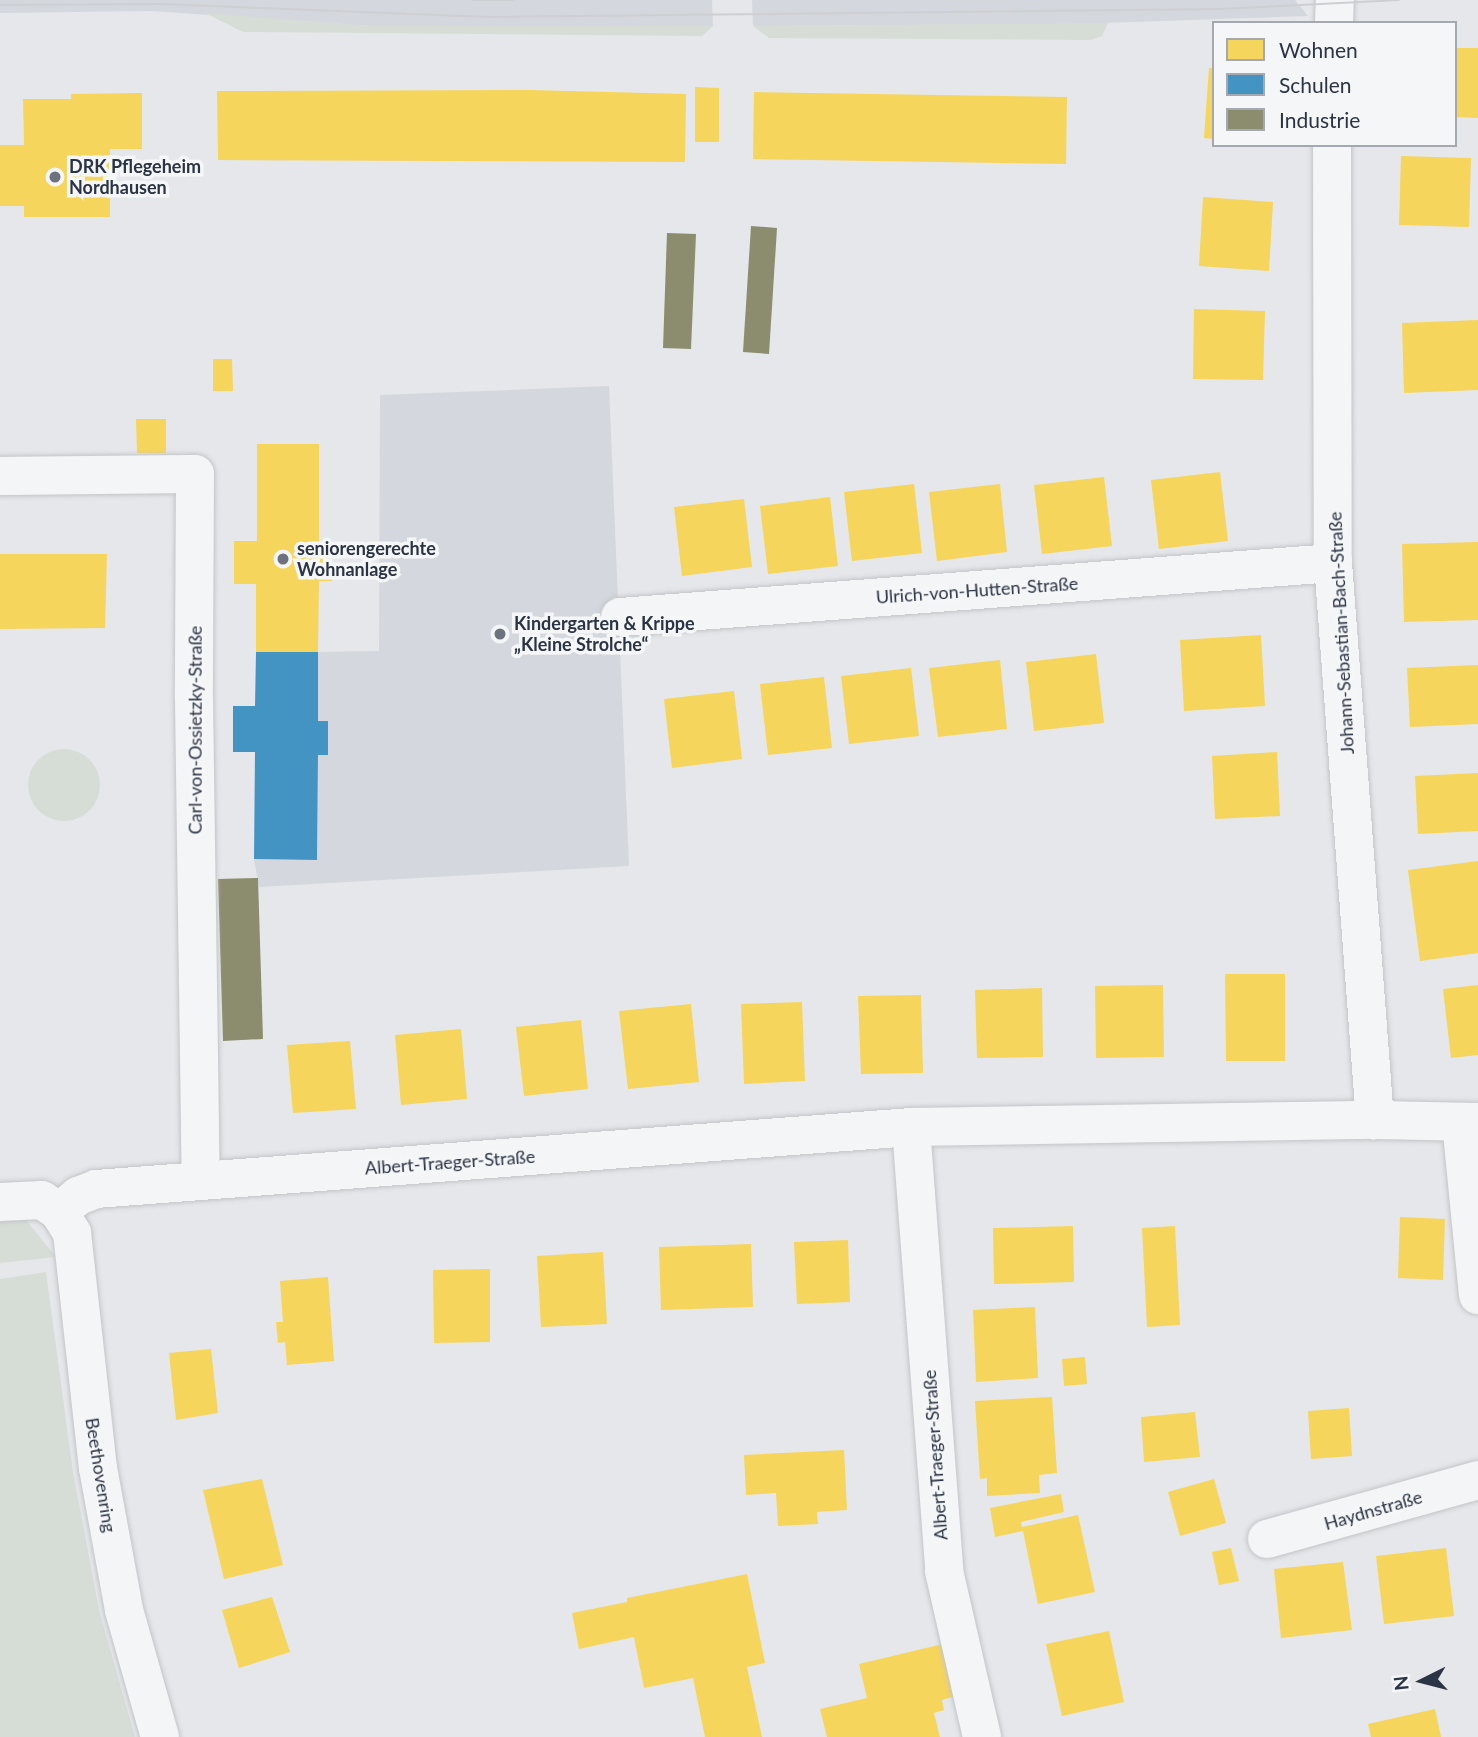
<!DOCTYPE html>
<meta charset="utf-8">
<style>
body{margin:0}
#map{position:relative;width:1478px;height:1737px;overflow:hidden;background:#e5e7ea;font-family:Lato,sans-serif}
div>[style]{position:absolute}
.built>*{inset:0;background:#d4d7dd}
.green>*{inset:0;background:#d6ddd6}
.round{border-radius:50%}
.homes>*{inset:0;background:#f6d55c}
.schools>*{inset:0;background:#4393c3}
.industry>*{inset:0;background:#8c8c6e}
.roads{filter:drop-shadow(0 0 2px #c3c5c8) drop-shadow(0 0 2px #c3c5c8)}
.minor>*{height:38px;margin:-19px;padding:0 19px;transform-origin:19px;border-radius:19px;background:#f4f5f7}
.tram>*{height:2px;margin:-1px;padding:0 1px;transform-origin:1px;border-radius:1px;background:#cecfd2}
.dots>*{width:19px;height:19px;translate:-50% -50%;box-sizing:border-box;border:4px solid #f4f6f8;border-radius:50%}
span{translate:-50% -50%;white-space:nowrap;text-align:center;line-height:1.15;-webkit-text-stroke:7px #f4f6f8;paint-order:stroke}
.poi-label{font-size:18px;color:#2b3444;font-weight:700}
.left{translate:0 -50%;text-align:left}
.street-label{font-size:18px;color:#2b3444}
.legend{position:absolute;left:1212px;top:21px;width:245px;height:126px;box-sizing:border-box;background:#f4f6f8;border:2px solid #a4a8b0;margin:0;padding:9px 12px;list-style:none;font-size:21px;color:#2b3444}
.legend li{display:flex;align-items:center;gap:14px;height:35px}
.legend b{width:35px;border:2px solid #a4a8b0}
.north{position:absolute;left:1387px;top:1646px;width:70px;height:70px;-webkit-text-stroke:5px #f4f6f8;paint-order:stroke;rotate:264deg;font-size:19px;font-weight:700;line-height:28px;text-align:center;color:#2b3444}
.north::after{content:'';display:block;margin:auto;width:24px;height:32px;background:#2b3444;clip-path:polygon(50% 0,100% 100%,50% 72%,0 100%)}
</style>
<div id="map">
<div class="built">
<div style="clip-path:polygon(0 0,712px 0,713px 26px,371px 26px,151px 11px,0 13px)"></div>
<div style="clip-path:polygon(752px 0,1295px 0,1308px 16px,1073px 24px,753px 26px)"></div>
<div style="clip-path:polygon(609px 386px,629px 866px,259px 887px,254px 859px,317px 860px,318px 755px,328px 755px,328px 722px,318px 721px,318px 652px,379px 651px,380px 395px)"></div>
</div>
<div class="green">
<div style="clip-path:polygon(205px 13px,371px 26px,713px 26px,702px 36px,243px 32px)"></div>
<div style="clip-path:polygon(1108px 23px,1102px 36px,1091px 40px,769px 38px,753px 26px)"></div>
<div class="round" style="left:28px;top:749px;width:72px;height:72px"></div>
<div style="clip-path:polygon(25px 1219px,56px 1257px,0 1263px,0 1222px)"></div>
<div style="clip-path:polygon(46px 1272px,73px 1472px,99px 1610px,135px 1737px,0 1737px,0 1279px)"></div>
</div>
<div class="homes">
<div style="clip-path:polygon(1455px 48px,1478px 48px,1478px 118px,1455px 117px)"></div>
<div style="clip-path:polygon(1209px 68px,1214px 68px,1214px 139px,1204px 138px)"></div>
<div style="clip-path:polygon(695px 87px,719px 88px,719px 142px,695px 142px)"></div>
<div style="clip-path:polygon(530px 90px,686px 94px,685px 162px,218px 160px,217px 91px)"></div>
<div style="clip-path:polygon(754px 92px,1067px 97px,1066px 164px,753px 159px)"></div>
<div style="clip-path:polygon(142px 93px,142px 149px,110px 149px,110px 217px,24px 217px,24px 206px,0 206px,0 145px,24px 145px,23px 99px,71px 99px,71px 94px)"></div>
<div style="clip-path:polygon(1401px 156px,1471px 158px,1469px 227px,1399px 225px)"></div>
<div style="clip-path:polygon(1203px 197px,1273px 202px,1269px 271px,1199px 266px)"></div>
<div style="clip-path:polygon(1194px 309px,1265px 311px,1263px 380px,1193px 379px)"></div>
<div style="clip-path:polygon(1478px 320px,1478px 390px,1404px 393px,1402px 323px)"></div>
<div style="clip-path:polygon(213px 359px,232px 359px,233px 391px,213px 391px)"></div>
<div style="clip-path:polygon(136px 419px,166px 419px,166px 453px,137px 453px)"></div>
<div style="clip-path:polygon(257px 444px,319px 444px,319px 547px,332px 547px,332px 581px,319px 581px,318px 652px,256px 652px,256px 584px,234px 584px,234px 541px,257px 541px)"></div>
<div style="clip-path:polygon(1220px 472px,1228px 541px,1159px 549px,1151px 480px)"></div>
<div style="clip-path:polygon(1104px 477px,1112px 546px,1042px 554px,1034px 485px)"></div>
<div style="clip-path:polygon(914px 484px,922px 553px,852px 561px,844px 492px)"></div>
<div style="clip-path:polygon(1000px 484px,1007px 552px,937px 561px,929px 492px)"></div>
<div style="clip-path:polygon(830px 497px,838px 566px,768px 574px,760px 506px)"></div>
<div style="clip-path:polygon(744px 499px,752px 567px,682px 576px,674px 507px)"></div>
<div style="clip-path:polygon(1478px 542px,1478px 620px,1404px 622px,1402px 544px)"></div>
<div style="clip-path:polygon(0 554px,107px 554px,105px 628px,0 629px)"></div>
<div style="clip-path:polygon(1261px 635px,1265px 706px,1184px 711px,1180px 640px)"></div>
<div style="clip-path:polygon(1096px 654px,1104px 723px,1034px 731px,1026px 662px)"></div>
<div style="clip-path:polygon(1000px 660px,1007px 729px,938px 737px,929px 668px)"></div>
<div style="clip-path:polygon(1478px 665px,1478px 724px,1410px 727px,1407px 668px)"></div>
<div style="clip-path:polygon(911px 668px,919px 736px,849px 744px,841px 676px)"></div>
<div style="clip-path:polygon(824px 677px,832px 748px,768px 755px,760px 684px)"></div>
<div style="clip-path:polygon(734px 691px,742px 759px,672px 768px,664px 699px)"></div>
<div style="clip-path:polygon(1277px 752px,1280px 816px,1215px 819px,1212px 756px)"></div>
<div style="clip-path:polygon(1478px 773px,1478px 831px,1418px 834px,1415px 776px)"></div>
<div style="clip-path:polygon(1478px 861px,1478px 953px,1420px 961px,1408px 870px)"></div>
<div style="clip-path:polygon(1225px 974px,1285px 974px,1285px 1061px,1226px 1061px)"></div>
<div style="clip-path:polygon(1163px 985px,1164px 1057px,1096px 1058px,1095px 986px)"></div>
<div style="clip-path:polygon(1478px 985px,1478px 1055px,1451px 1058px,1443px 989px)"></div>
<div style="clip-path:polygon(1042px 988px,1043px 1057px,977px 1058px,975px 990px)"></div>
<div style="clip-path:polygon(921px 995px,923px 1073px,861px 1074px,858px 996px)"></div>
<div style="clip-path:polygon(802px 1002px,805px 1081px,744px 1084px,741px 1004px)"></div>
<div style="clip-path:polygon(691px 1004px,699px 1082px,628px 1089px,619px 1011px)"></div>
<div style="clip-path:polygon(581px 1020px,588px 1089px,524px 1096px,516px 1027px)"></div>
<div style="clip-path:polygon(461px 1029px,467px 1099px,401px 1105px,395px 1035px)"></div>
<div style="clip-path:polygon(350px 1041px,356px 1109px,293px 1113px,287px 1045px)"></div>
<div style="clip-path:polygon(1400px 1217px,1445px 1219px,1443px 1280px,1398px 1278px)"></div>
<div style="clip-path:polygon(1073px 1226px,1074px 1282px,994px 1284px,993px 1228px)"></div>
<div style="clip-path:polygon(1175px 1226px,1180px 1325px,1147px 1327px,1142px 1228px)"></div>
<div style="clip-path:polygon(848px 1240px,850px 1302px,797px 1304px,794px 1242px)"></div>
<div style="clip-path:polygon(751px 1244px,753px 1307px,661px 1310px,659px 1247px)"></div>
<div style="clip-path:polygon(603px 1252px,607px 1324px,541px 1327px,537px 1256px)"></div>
<div style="clip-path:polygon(490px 1269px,490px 1342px,434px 1343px,433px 1270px)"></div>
<div style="clip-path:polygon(328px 1277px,334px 1361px,287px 1365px,285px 1342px,278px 1343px,276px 1322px,283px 1322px,280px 1281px)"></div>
<div style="clip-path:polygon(1035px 1307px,1038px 1378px,976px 1382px,973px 1310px)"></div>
<div style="clip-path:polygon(211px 1349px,218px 1413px,176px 1420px,169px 1353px)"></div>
<div style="clip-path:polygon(1085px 1357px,1087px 1384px,1064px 1386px,1062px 1359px)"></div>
<div style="clip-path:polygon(1052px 1397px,1057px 1473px,1039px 1475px,1040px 1493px,987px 1496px,987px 1478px,980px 1479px,975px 1401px)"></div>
<div style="clip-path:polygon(1349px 1408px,1352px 1456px,1311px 1459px,1308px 1411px)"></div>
<div style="clip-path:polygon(1195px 1412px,1200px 1457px,1144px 1462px,1141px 1417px)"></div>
<div style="clip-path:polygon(844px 1450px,847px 1510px,817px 1512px,818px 1524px,778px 1526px,776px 1493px,746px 1495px,744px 1455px)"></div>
<div style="clip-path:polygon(262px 1479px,283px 1565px,224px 1579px,203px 1490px)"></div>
<div style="clip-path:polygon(1214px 1479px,1226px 1523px,1180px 1536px,1168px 1492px)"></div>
<div style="clip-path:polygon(1061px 1494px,1064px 1512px,1021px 1522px,1022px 1527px,1078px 1515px,1095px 1592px,1038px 1604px,1023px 1531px,995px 1537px,990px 1508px)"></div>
<div style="clip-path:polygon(1231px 1548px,1239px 1581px,1219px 1585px,1212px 1552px)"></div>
<div style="clip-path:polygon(1446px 1548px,1454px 1616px,1384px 1624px,1376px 1556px)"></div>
<div style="clip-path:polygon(1343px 1562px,1352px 1630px,1281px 1638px,1274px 1569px)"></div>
<div style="clip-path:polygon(747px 1574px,765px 1663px,747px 1667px,762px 1737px,705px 1737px,693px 1678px,644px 1688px,634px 1637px,579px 1649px,572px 1613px,627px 1602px,627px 1598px)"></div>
<div style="clip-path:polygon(272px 1597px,290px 1652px,239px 1668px,222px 1610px)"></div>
<div style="clip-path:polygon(1109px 1631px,1124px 1702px,1062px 1716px,1046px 1644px)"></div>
<div style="clip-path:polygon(947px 1643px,959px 1695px,942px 1700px,944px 1710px,934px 1713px,940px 1737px,827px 1737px,820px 1709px,867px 1698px,859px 1664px)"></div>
<div style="clip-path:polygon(1435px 1709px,1441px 1737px,1371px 1737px,1368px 1724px)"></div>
</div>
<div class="schools">
<div style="clip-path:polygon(256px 652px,318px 652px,318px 721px,328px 721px,328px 755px,318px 755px,317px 860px,254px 859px,255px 752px,233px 752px,233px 706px,255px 706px)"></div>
</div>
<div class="industry">
<div style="clip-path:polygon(751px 226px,777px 228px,769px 354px,743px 352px)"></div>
<div style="clip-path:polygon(667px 233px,696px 234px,691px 349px,663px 348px)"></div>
<div style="clip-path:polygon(258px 878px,263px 1039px,223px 1041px,218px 879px)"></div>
</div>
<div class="roads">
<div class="minor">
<div style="left:1334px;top:23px;width:23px;rotate:-88deg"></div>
<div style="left:1332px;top:145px;width:418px;rotate:89.9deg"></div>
<div style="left:1333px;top:563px;width:559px;rotate:85.69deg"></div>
<div style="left:0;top:476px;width:195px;rotate:-0.6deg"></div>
<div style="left:195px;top:474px;width:225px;rotate:90.3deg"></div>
<div style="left:194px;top:699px;width:481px;rotate:89.2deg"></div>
<div style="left:620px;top:617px;width:715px;rotate:-4.33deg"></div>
<div style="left:1461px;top:1122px;width:174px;rotate:84.4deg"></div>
<div style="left:911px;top:1127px;width:445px;rotate:85.7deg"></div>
<div style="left:944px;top:1571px;width:170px;rotate:77.1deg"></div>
<div style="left:0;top:1202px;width:42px;rotate:-2.7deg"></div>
<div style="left:42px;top:1200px;width:21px;rotate:35deg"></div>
<div style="left:59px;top:1212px;width:25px;rotate:58deg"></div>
<div style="left:72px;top:1233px;width:236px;rotate:83.7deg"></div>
<div style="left:98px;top:1468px;width:144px;rotate:79.6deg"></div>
<div style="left:124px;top:1610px;width:132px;rotate:74.2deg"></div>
<div style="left:59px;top:1212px;width:25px;rotate:-40deg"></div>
<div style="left:78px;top:1196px;width:19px;rotate:-21deg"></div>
<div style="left:96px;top:1189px;width:817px;rotate:-4.35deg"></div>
<div style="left:911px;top:1127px;width:464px;rotate:-0.9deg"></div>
<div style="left:1375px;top:1120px;width:103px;rotate:1.1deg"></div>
<div style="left:1267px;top:1539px;width:219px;rotate:-15.6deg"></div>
</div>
</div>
<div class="tram">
<div style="left:472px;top:0;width:42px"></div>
<div style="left:0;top:5px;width:161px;rotate:-0.4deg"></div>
<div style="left:161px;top:4px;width:327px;rotate:2.3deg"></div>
<div style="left:488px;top:17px;width:733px;rotate:-0.63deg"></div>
<div style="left:1221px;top:9px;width:178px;rotate:-2.9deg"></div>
</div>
<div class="dots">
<div style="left:55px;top:177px;background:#6c737e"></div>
<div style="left:283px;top:559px;background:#6c737e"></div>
<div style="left:500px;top:634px;background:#6c737e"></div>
</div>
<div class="poi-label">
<span class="left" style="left:69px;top:177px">DRK Pflegeheim<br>Nordhausen</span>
<span class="left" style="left:297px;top:559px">seniorengerechte<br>Wohnanlage</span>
<span class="left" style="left:514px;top:634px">Kindergarten &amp; Krippe<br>„Kleine Strolche“</span>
</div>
<div class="street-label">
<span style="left:977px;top:590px;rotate:-4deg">Ulrich-von-Hutten-Straße</span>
<span style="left:1341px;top:633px;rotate:-93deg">Johann-Sebastian-Bach-Straße</span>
<span style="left:195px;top:730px;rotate:-90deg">Carl-von-Ossietzky-Straße</span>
<span style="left:450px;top:1162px;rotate:-4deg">Albert-Traeger-Straße</span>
<span style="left:935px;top:1455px;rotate:-94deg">Albert-Traeger-Straße</span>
<span style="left:101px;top:1475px;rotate:81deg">Beethovenring</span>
<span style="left:1373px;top:1510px;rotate:-16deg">Haydnstraße</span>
</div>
<ul class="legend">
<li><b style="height:19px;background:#f6d55c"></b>Wohnen</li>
<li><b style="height:19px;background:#4393c3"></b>Schulen</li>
<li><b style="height:19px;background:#8c8c6e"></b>Industrie</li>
</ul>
<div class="north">N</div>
</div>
